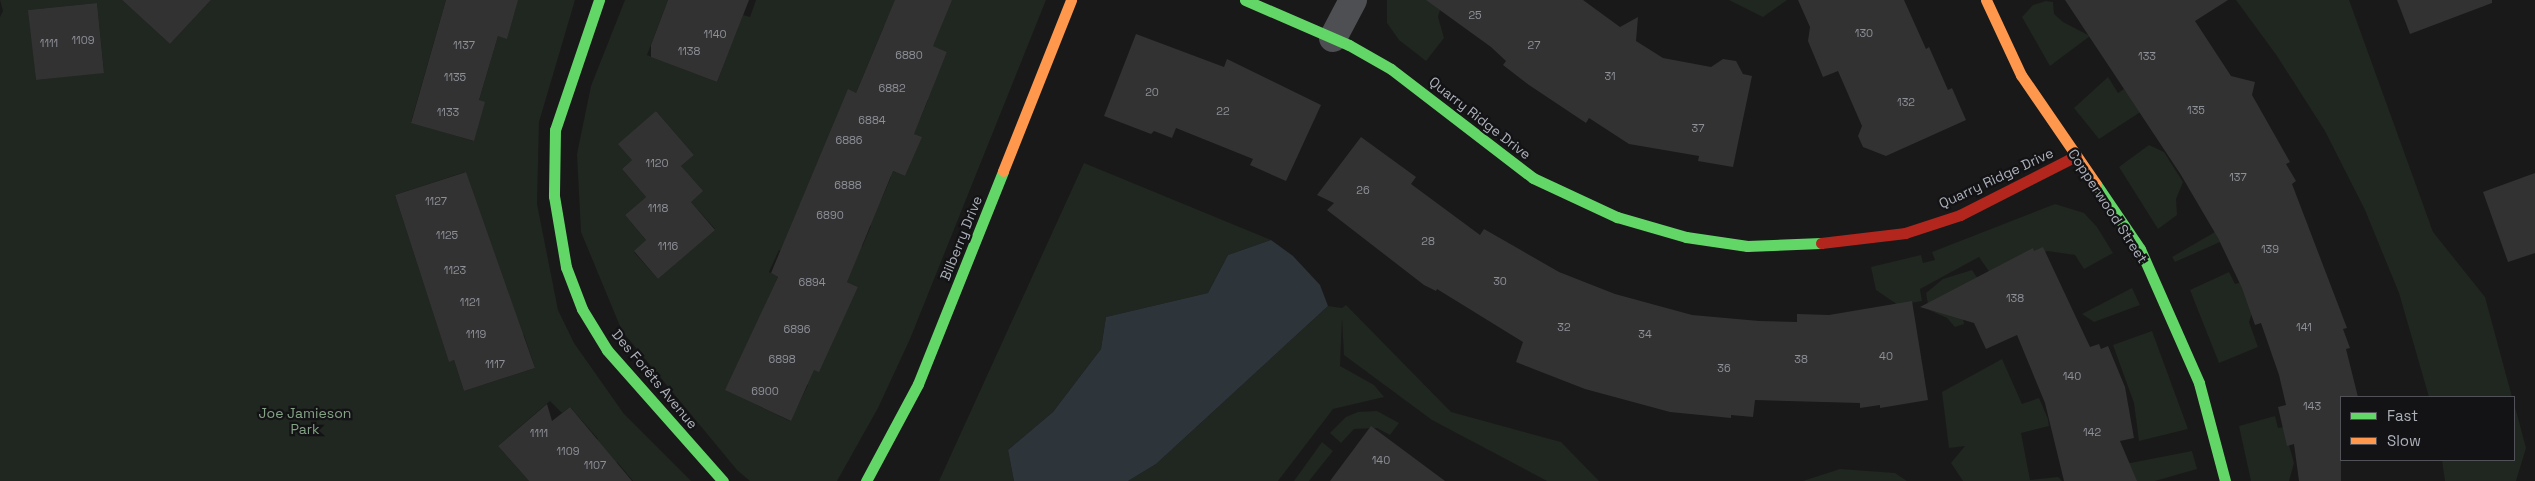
<!DOCTYPE html>
<meta charset="utf-8">
<style>
body{margin:0}
#map{position:relative;width:2535px;height:481px;overflow:hidden;background:#191919;font-family:"Space Grotesk",sans-serif}
div>[style]{position:absolute}
.green>*{inset:0;background:#202620}
.water>*{inset:0;background:#2d343a}
.building>*{inset:0;background:#323233}
.street>*{height:28px;margin:-14px;padding:0 14px;transform-origin:14px;border-radius:14px;background:#4e4f52}
.fast>*{height:11px;margin:-5.5px;padding:0 5.5px;transform-origin:5.5px;border-radius:5.5px;background:#63d668}
.slow>*{height:11px;margin:-5.5px;padding:0 5.5px;transform-origin:5.5px;border-radius:5.5px;background:#ff974d}
.jam>*{height:11px;margin:-5.5px;padding:0 5.5px;transform-origin:5.5px;border-radius:5.5px;background:#b3261e}
span{translate:-50% -50%;white-space:nowrap;text-align:center;line-height:1.15;-webkit-text-stroke:4.5px #131315;paint-order:stroke}
.number-label{font-size:11px;color:#8e9098}
.number-label span{-webkit-text-stroke-width:0}
.street-label{font-size:14px;color:#acb0b9}
.park-label{font-size:14px;color:#84a286}
.legend{position:absolute;left:2340px;top:396px;width:175px;height:65px;box-sizing:border-box;background:#131315;border:1px solid #505257;margin:0;padding:6px 9px;list-style:none;font-size:15px;color:#acb0b9}
.legend li{display:flex;align-items:center;gap:10px;height:25px}
.legend b{width:25px;border:1px solid #505257}
</style>
<div id="map">
<div class="green">
<div style="clip-path:polygon(evenodd,0 0,122px 0,170px 44px,211px 0,446px 0,411px 122px,473px 141px,479px 100px,498px 36px,516px 0,575px 0,539px 122px,537px 204px,558px 310px,574px 343px,624px 414px,691px 481px,633px 481px,617px 462px,609px 469px,590px 446px,598px 439px,570px 407px,562px 413px,550px 401px,498px 446px,529px 481px,0 481px,0 17px,3px 11px,0 0,97px 3px,104px 72px,36px 80px,29px 10px,97px 3px,0 0,465px 172px,518px 324px,514px 338px,524px 335px,535px 368px,464px 391px,454px 360px,449px 361px,395px 195px,465px 172px)"></div>
<div style="clip-path:polygon(evenodd,625px 0,668px 0,647px 55px,717px 82px,743px 15px,750px 17px,756px 0,1046px 0,910px 339px,878px 408px,837px 481px,750px 481px,737px 470px,622px 331px,581px 232px,577px 154px,591px 86px,625px 0,884px 26px,947px 52px,939px 71px,922px 97px,928px 100px,920px 119px,905px 130px,921px 137px,905px 176px,890px 170px,891px 177px,882px 198px,862px 222px,871px 226px,862px 247px,856px 93px,884px 26px,625px 0,656px 111px,694px 155px,681px 166px,691px 202px,715px 229px,658px 279px,634px 252px,646px 240px,625px 215px,646px 197px,622px 169px,632px 160px,656px 111px,625px 0,779px 250px,858px 287px,847px 310px,800px 381px,808px 385px,790px 421px,726px 390px,778px 277px,769px 272px,779px 250px)"></div>
<div style="clip-path:polygon(1387px 0,1433px 0,1441px 6px,1438px 17px,1444px 38px,1426px 61px,1399px 40px,1387px 23px)"></div>
<div style="clip-path:polygon(1729px 0,1787px 0,1763px 17px)"></div>
<div style="clip-path:polygon(2236px 0,2349px 0,2433px 232px,2485px 297px,2512px 397px,2429px 397px,2399px 293px,2365px 210px,2325px 131px,2277px 56px)"></div>
<div style="clip-path:polygon(2046px 1px,2053px 2px,2054px 14px,2063px 22px,2090px 36px,2050px 66px,2022px 17px,2033px 5px)"></div>
<div style="clip-path:polygon(2108px 77px,2118px 93px,2124px 89px,2142px 111px,2099px 139px,2074px 108px)"></div>
<div style="clip-path:polygon(2149px 145px,2164px 152px,2183px 182px,2176px 199px,2177px 215px,2158px 229px,2119px 167px)"></div>
<div style="clip-path:polygon(1084px 163px,1271px 240px,1228px 255px,1208px 293px,1106px 317px,1101px 349px,1053px 412px,1008px 450px,1014px 481px,939px 481px)"></div>
<div style="clip-path:polygon(2055px 204px,2084px 213px,2097px 227px,2113px 253px,2084px 269px,2075px 255px,2047px 251px,1995px 280px,1979px 257px,1920px 289px,1922px 301px,1898px 305px,1876px 290px,1871px 267px,1921px 255px,1923px 263px,1935px 260px,1932px 252px)"></div>
<div style="clip-path:polygon(2215px 232px,2220px 242px,2175px 262px,2172px 257px)"></div>
<div style="clip-path:polygon(1972px 270px,1980px 282px,1962px 312px,1964px 324px,1955px 327px,1947px 318px,1929px 310px,1926px 293px,1943px 279px)"></div>
<div style="clip-path:polygon(2229px 272px,2235px 284px,2242px 282px,2252px 313px,2249px 322px,2258px 347px,2219px 363px,2190px 290px)"></div>
<div style="clip-path:polygon(2132px 288px,2140px 305px,2094px 322px,2082px 314px)"></div>
<div style="clip-path:polygon(1346px 305px,1451px 412px,1561px 442px,1599px 481px,1547px 481px,1432px 420px,1344px 355px,1342px 319px,1340px 366px,1374px 385px,1384px 397px,1333px 409px,1278px 481px,1128px 481px,1156px 464px,1328px 306px,1342px 308px)"></div>
<div style="clip-path:polygon(2152px 331px,2188px 429px,2139px 441px,2134px 403px,2113px 345px)"></div>
<div style="clip-path:polygon(2002px 359px,2022px 404px,2039px 398px,2048px 419px,2049px 426px,2021px 433px,2030px 480px,2058px 477px,2062px 481px,1963px 481px,1951px 463px,1965px 446px,1949px 448px,1942px 392px)"></div>
<div style="clip-path:polygon(2514px 403px,2526px 448px,2516px 481px,2445px 481px,2442px 460px,2514px 460px)"></div>
<div style="clip-path:polygon(1377px 411px,1399px 423px,1390px 435px,1377px 428px,1354px 429px,1341px 443px,1330px 433px,1346px 417px,1358px 412px)"></div>
<div style="clip-path:polygon(2275px 416px,2278px 428px,2284px 427px,2294px 463px,2289px 481px,2251px 481px,2239px 426px)"></div>
<div style="clip-path:polygon(1322px 442px,1333px 451px,1309px 481px,1294px 481px)"></div>
<div style="clip-path:polygon(2192px 451px,2197px 469px,2155px 481px,2131px 481px,2125px 464px)"></div>
<div style="clip-path:polygon(1840px 469px,1895px 473px,1907px 481px,1803px 481px)"></div>
</div>
<div class="water">
<div style="clip-path:polygon(1271px 240px,1293px 256px,1320px 285px,1328px 306px,1156px 464px,1128px 481px,1014px 481px,1008px 450px,1053px 412px,1101px 349px,1106px 317px,1208px 293px,1228px 255px)"></div>
</div>
<div class="building">
<div style="clip-path:polygon(122px 0,211px 0,170px 44px)"></div>
<div style="clip-path:polygon(446px 0,518px 0,507px 39px,498px 36px,479px 100px,485px 102px,474px 141px,411px 123px)"></div>
<div style="clip-path:polygon(668px 0,749px 0,717px 82px,651px 57px,651px 45px)"></div>
<div style="clip-path:polygon(895px 0,952px 0,933px 46px,947px 52px,914px 134px,922px 137px,905px 176px,893px 171px,847px 282px,858px 287px,819px 372px,814px 370px,791px 421px,725px 390px,778px 277px,771px 273px,848px 89px,856px 93px)"></div>
<div style="clip-path:polygon(1426px 0,1583px 0,1620px 27px,1638px 17px,1636px 41px,1663px 58px,1711px 67px,1723px 59px,1736px 61px,1743px 74px,1752px 76px,1733px 167px,1698px 161px,1699px 156px,1629px 144px,1589px 118px,1586px 123px,1529px 85px,1503px 65px,1506px 61px,1491px 47px)"></div>
<div style="clip-path:polygon(1798px 0,1904px 0,1926px 49px,1929px 47px,1948px 90px,1952px 88px,1966px 120px,1886px 156px,1863px 147px,1858px 136px,1862px 126px,1838px 71px,1823px 77px,1808px 41px,1810px 27px)"></div>
<div style="clip-path:polygon(2065px 0,2228px 0,2195px 21px,2231px 76px,2255px 82px,2252px 95px,2290px 162px,2286px 164px,2296px 181px,2292px 184px,2347px 328px,2343px 329px,2350px 348px,2346px 349px,2358px 397px,2341px 397px,2341px 481px,2299px 481px,2294px 444px,2287px 446px,2278px 407px,2286px 405px,2279px 375px,2261px 323px,2255px 325px,2242px 288px,2218px 238px,2181px 175px)"></div>
<div style="clip-path:polygon(2397px 0,2492px 0,2492px 3px,2410px 34px)"></div>
<div style="clip-path:polygon(97px 3px,104px 73px,36px 80px,28px 10px)"></div>
<div style="clip-path:polygon(1136px 34px,1224px 67px,1227px 59px,1321px 105px,1286px 181px,1250px 165px,1253px 159px,1176px 128px,1172px 138px,1154px 131px,1151px 134px,1104px 116px)"></div>
<div style="clip-path:polygon(656px 111px,694px 155px,681px 166px,703px 191px,691px 202px,715px 230px,658px 279px,634px 251px,646px 240px,625px 215px,646px 197px,622px 169px,632px 160px,618px 144px)"></div>
<div style="clip-path:polygon(1361px 137px,1416px 177px,1411px 184px,1480px 235px,1484px 229px,1559px 272px,1615px 294px,1692px 315px,1759px 321px,1797px 322px,1797px 314px,1829px 315px,1912px 301px,1928px 400px,1880px 408px,1880px 405px,1860px 408px,1860px 403px,1755px 400px,1753px 417px,1731px 415px,1731px 418px,1670px 412px,1585px 389px,1516px 362px,1523px 342px,1437px 289px,1436px 291px,1424px 285px,1327px 210px,1334px 203px,1317px 195px)"></div>
<div style="clip-path:polygon(466px 172px,535px 368px,464px 391px,454px 360px,449px 362px,395px 195px)"></div>
<div style="clip-path:polygon(2535px 173px,2535px 253px,2508px 262px,2483px 192px)"></div>
<div style="clip-path:polygon(2043px 247px,2090px 347px,2099px 344px,2101px 349px,2108px 346px,2125px 387px,2134px 438px,2120px 441px,2137px 481px,2064px 481px,2045px 403px,2017px 335px,1986px 349px,1974px 323px,1920px 307px,2033px 248px,2034px 251px)"></div>
<div style="clip-path:polygon(547px 404px,552px 421px,570px 407px,632px 481px,529px 481px,498px 446px)"></div>
<div style="clip-path:polygon(1371px 426px,1445px 481px,1330px 481px)"></div>
</div>
<div class="street">
<div style="left:1333px;top:38px;width:43px;rotate:-62.2deg"></div>
</div>
<div class="fast">
<div style="left:599px;top:0;width:137px;rotate:108.7deg"></div>
<div style="left:555px;top:130px;width:66px;rotate:90.9deg"></div>
<div style="left:554px;top:196px;width:72px;rotate:80.4deg"></div>
<div style="left:566px;top:267px;width:45px;rotate:69.1deg"></div>
<div style="left:582px;top:309px;width:48px;rotate:58.6deg"></div>
<div style="left:607px;top:350px;width:175px;rotate:48.5deg"></div>
<div style="left:1245px;top:0;width:113px;rotate:23.4deg"></div>
<div style="left:1349px;top:45px;width:48px;rotate:29.7deg"></div>
<div style="left:1391px;top:69px;width:179px;rotate:37.5deg"></div>
<div style="left:1533px;top:178px;width:93px;rotate:24.9deg"></div>
<div style="left:1617px;top:217px;width:72px;rotate:16.2deg"></div>
<div style="left:1686px;top:237px;width:62px;rotate:8.4deg"></div>
<div style="left:1747px;top:246px;width:74px;rotate:-2.3deg"></div>
<div style="left:2096px;top:184px;width:78px;rotate:55.9deg"></div>
<div style="left:2140px;top:249px;width:146px;rotate:66.2deg"></div>
<div style="left:2199px;top:383px;width:101px;rotate:75.1deg"></div>
<div style="left:866px;top:481px;width:110px;rotate:-61.8deg"></div>
<div style="left:918px;top:384px;width:229px;rotate:-68.2deg"></div>
</div>
<div class="slow">
<div style="left:1986px;top:0;width:83px;rotate:65deg"></div>
<div style="left:2021px;top:75px;width:132px;rotate:55.5deg"></div>
<div style="left:1003px;top:171px;width:184px;rotate:-68.3deg"></div>
</div>
<div class="jam">
<div style="left:1821px;top:243px;width:85px;rotate:-6.8deg"></div>
<div style="left:1905px;top:233px;width:58px;rotate:-18.1deg"></div>
<div style="left:1960px;top:215px;width:130px;rotate:-27deg"></div>
</div>
<div class="number-label">
<span style="left:1475px;top:15px">25</span>
<span style="left:1864px;top:33px">130</span>
<span style="left:715px;top:34px">1140</span>
<span style="left:83px;top:40px">1109</span>
<span style="left:49px;top:43px">1111</span>
<span style="left:464px;top:45px">1137</span>
<span style="left:1534px;top:45px">27</span>
<span style="left:689px;top:51px">1138</span>
<span style="left:909px;top:55px">6880</span>
<span style="left:2147px;top:56px">133</span>
<span style="left:1610px;top:76px">31</span>
<span style="left:455px;top:77px">1135</span>
<span style="left:892px;top:88px">6882</span>
<span style="left:1152px;top:92px">20</span>
<span style="left:1906px;top:102px">132</span>
<span style="left:2196px;top:110px">135</span>
<span style="left:1223px;top:111px">22</span>
<span style="left:448px;top:112px">1133</span>
<span style="left:872px;top:120px">6884</span>
<span style="left:1698px;top:128px">37</span>
<span style="left:849px;top:140px">6886</span>
<span style="left:657px;top:163px">1120</span>
<span style="left:2238px;top:177px">137</span>
<span style="left:848px;top:185px">6888</span>
<span style="left:1363px;top:190px">26</span>
<span style="left:436px;top:201px">1127</span>
<span style="left:658px;top:208px">1118</span>
<span style="left:830px;top:215px">6890</span>
<span style="left:447px;top:235px">1125</span>
<span style="left:1428px;top:241px">28</span>
<span style="left:668px;top:246px">1116</span>
<span style="left:2270px;top:249px">139</span>
<span style="left:455px;top:270px">1123</span>
<span style="left:1500px;top:281px">30</span>
<span style="left:812px;top:282px">6894</span>
<span style="left:2015px;top:298px">138</span>
<span style="left:470px;top:302px">1121</span>
<span style="left:1564px;top:327px">32</span>
<span style="left:2304px;top:327px">141</span>
<span style="left:797px;top:329px">6896</span>
<span style="left:476px;top:334px">1119</span>
<span style="left:1645px;top:334px">34</span>
<span style="left:1886px;top:356px">40</span>
<span style="left:782px;top:359px">6898</span>
<span style="left:1801px;top:359px">38</span>
<span style="left:495px;top:364px">1117</span>
<span style="left:1724px;top:368px">36</span>
<span style="left:2072px;top:376px">140</span>
<span style="left:765px;top:391px">6900</span>
<span style="left:2312px;top:406px">143</span>
<span style="left:2092px;top:432px">142</span>
<span style="left:539px;top:433px">1111</span>
<span style="left:568px;top:451px">1109</span>
<span style="left:1381px;top:460px">140</span>
<span style="left:595px;top:465px">1107</span>
</div>
<div class="street-label">
<span style="left:1480px;top:118px;rotate:38deg">Quarry Ridge Drive</span>
<span style="left:1996px;top:178px;rotate:-25deg">Quarry Ridge Drive</span>
<span style="left:2108px;top:206px;rotate:57deg">Copperwood Street</span>
<span style="left:961px;top:238px;rotate:-68deg">Bilberry Drive</span>
<span style="left:655px;top:379px;rotate:50deg">Des Forêts Avenue</span>
</div>
<div class="park-label">
<span style="left:305px;top:421px">Joe Jamieson<br>Park</span>
</div>
<ul class="legend">
<li><b style="height:6px;background:#63d668"></b>Fast</li>
<li><b style="height:6px;background:#ff974d"></b>Slow</li>
</ul>
</div>
